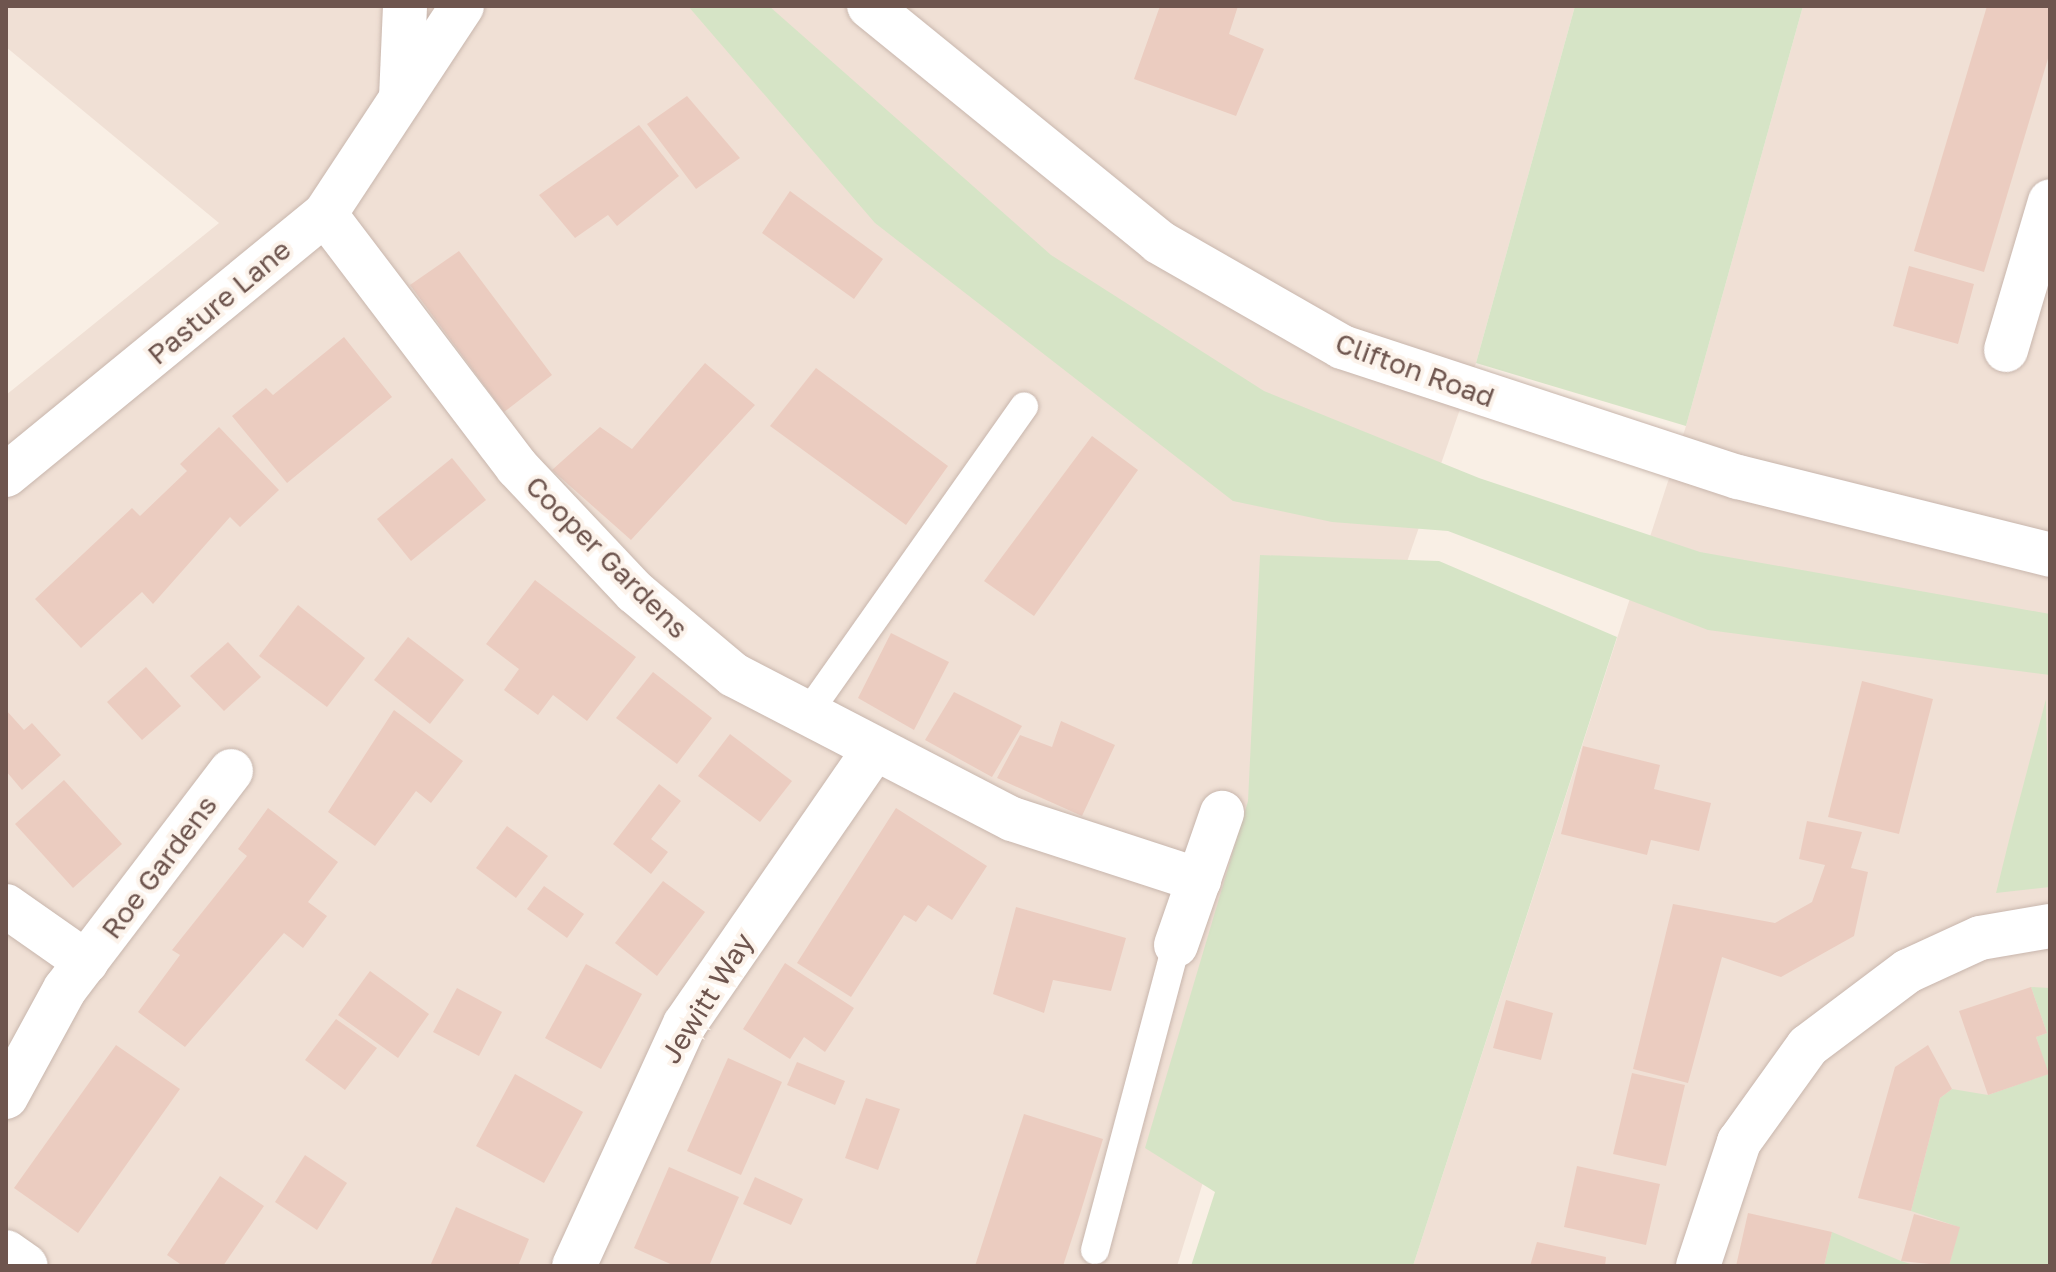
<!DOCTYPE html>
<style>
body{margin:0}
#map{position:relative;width:2056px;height:1272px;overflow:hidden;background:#f9efe5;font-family:"Golos Text",sans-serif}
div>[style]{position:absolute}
.residential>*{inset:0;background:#f0e0d5}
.green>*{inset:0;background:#d6e4c6}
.building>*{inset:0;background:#ebccc0}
.roads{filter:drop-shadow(0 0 2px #c8b6ad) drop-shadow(0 0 2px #c8b6ad)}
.service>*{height:28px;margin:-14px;padding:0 14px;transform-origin:14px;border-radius:14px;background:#fff}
.minor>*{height:44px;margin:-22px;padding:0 22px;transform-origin:22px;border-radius:22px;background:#fff}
.tertiary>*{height:44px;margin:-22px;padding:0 22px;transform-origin:22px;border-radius:22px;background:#fff}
span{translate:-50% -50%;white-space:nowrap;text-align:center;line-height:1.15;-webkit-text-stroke:8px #fcf3eb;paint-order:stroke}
.street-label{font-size:28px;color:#6e554e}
.frame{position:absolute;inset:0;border:8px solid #6e554e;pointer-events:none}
</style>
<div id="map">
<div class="residential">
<div style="clip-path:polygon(6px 6px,1575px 6px,1476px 363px,1299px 873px,1177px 1266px,6px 1266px,6px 395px,219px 223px,6px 47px)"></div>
<div style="clip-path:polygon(1803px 6px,2050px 6px,2050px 1266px,1413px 1266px,1686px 426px)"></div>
</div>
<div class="green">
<div style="clip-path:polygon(688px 6px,769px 6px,1051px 255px,1264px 391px,1479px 478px,1700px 552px,2050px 614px,2050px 675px,1708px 630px,1448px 531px,1332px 522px,1233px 501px,875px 223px)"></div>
<div style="clip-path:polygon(1575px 6px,1803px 6px,1686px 426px,1476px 363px)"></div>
<div style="clip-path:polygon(1260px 555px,1439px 561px,1617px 637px,1413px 1266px,1191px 1266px,1215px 1192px,1145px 1148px,1248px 801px)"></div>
<div style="clip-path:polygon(2046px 699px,2050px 887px,1996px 893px,2012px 828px)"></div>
<div style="clip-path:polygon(2031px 987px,2050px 988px,2050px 1266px,1949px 1266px,1959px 1227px,1911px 1211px,1940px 1098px,1952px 1089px,1988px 1095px,2048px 1074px,2036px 1037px,2047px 1033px)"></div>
<div style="clip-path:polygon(1832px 1232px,1901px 1261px,1917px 1266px,1824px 1266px)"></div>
</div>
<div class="building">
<div style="clip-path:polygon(1160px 6px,1238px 6px,1229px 34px,1264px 49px,1236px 116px,1134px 79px)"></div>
<div style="clip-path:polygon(1987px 6px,2050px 6px,2050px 52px,1984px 272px,1914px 251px)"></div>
<div style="clip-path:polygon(687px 96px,740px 158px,696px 189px,647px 124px)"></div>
<div style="clip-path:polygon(639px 125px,679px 176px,617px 226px,608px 215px,575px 238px,539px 195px)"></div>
<div style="clip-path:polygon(790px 191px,883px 259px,854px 299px,762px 233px)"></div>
<div style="clip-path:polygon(459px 251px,552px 375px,504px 412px,410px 285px)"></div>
<div style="clip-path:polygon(1909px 266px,1974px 284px,1958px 344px,1893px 326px)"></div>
<div style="clip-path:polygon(344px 337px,392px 397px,287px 483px,232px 416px,266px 388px,273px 395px)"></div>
<div style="clip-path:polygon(705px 363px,755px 405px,631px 540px,552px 470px,600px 427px,632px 449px)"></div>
<div style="clip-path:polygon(816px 368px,948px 466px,906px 525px,770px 426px)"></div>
<div style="clip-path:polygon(219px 427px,279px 490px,240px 527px,230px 517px,153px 604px,142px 592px,81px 648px,35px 599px,132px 508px,140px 516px,187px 471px,180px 464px)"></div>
<div style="clip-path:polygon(1092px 436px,1138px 470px,1034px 616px,984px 581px)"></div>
<div style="clip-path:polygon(452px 458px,486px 500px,411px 561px,377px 519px)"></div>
<div style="clip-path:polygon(535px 580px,636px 657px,587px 721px,553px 695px,538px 715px,504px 690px,519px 669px,486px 644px)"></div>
<div style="clip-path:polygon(298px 605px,365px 658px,327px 707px,259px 656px)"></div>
<div style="clip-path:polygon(891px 633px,949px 662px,914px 730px,858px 698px)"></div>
<div style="clip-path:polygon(408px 637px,464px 680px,430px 724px,374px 680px)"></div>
<div style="clip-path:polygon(228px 642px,261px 677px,224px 711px,190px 676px)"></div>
<div style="clip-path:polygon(146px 667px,181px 706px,142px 740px,107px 702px)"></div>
<div style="clip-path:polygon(653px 672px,712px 718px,677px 764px,616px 718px)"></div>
<div style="clip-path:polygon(1862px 681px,1933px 699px,1899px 834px,1828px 817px)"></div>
<div style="clip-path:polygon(954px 692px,1022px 726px,992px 777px,925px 740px)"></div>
<div style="clip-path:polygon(6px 710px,24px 730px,32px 723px,61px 755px,22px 790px,6px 771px)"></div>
<div style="clip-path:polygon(394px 710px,463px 761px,431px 803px,416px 791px,375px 846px,328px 812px)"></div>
<div style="clip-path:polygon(1061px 721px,1115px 745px,1082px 816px,997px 778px,1020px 735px,1052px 747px)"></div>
<div style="clip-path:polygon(730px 734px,792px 781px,760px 822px,698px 776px)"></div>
<div style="clip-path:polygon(1583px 746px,1660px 765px,1654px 789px,1711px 803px,1699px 851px,1651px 840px,1647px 855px,1561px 834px)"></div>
<div style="clip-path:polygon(64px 780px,122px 844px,73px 888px,15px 824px)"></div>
<div style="clip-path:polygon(659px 784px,681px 801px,651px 839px,668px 852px,651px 874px,613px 844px)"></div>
<div style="clip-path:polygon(268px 808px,338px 862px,308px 902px,327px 916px,303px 948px,284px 933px,185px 1047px,138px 1012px,180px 955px,172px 950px,247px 856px,238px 849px)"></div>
<div style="clip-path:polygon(896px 808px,987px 866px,952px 920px,928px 905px,916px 922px,904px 915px,851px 997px,797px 963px)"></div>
<div style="clip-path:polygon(1807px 821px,1862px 832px,1851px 868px,1868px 872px,1854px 936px,1781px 977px,1722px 957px,1688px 1083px,1633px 1069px,1673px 904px,1775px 923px,1812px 902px,1825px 865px,1799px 859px)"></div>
<div style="clip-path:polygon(507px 826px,548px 856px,516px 898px,476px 868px)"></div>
<div style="clip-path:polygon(663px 881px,705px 912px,657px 976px,615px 943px)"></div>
<div style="clip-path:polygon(544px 886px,584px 914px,567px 938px,527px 909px)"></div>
<div style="clip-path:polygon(1016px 907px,1126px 938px,1111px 991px,1053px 980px,1044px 1013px,993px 994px)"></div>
<div style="clip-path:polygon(785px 963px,854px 1008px,825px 1052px,804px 1037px,790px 1059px,743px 1029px)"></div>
<div style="clip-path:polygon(586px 964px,642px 994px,601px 1069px,545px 1038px)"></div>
<div style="clip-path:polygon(370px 971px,429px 1014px,398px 1058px,338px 1015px)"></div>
<div style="clip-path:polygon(2031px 987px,2047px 1033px,2036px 1037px,2049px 1074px,1988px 1095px,1959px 1011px)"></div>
<div style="clip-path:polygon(457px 988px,502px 1012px,479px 1056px,433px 1032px)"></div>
<div style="clip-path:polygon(1506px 1000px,1553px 1013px,1541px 1060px,1493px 1048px)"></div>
<div style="clip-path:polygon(336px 1019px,377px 1048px,345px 1090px,305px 1060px)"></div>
<div style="clip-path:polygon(116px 1045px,180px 1089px,78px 1233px,14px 1188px)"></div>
<div style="clip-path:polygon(1928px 1045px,1952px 1089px,1940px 1098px,1911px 1211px,1858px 1198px,1895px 1067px)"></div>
<div style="clip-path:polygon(728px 1058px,782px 1082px,741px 1175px,687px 1151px)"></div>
<div style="clip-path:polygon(797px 1062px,845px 1081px,835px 1105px,787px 1085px)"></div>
<div style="clip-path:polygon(1632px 1073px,1685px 1085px,1666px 1166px,1613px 1154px)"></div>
<div style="clip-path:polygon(515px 1074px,583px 1112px,544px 1183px,476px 1146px)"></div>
<div style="clip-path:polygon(866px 1098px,900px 1109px,878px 1170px,845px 1158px)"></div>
<div style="clip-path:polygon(1024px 1114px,1103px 1139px,1080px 1214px,1063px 1266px,975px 1266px)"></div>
<div style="clip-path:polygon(305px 1155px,347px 1183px,317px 1230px,275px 1202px)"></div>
<div style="clip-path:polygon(1577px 1166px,1660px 1184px,1646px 1245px,1564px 1227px)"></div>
<div style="clip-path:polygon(669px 1167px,739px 1197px,709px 1266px,675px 1266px,634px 1248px)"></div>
<div style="clip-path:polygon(220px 1176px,264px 1206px,223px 1266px,183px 1266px,167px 1255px)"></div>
<div style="clip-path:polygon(755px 1177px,803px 1199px,791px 1225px,743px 1204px)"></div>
<div style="clip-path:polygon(456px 1207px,529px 1239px,518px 1266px,430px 1266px)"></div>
<div style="clip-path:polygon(1748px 1213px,1832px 1232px,1824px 1266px,1736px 1266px)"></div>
<div style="clip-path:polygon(1914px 1214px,1960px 1227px,1949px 1266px,1901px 1261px)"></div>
<div style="clip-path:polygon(1537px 1242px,1606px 1257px,1605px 1266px,1530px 1266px)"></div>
</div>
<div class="roads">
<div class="service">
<div style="left:805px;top:717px;width:380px;rotate:-54.8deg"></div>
<div style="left:1095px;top:1250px;width:316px;rotate:-75.1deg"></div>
</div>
<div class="minor">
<div style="left:401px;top:98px;width:92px;rotate:-87.5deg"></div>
<div style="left:325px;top:214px;width:318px;rotate:52.8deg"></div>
<div style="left:517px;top:467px;width:172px;rotate:46.7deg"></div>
<div style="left:635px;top:592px;width:129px;rotate:40deg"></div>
<div style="left:734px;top:675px;width:313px;rotate:27.4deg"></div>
<div style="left:1012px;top:819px;width:197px;rotate:18.1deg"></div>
<div style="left:2006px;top:350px;width:155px;rotate:-73.5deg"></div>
<div style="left:6px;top:475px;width:412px;rotate:-39.3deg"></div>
<div style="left:325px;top:214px;width:249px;rotate:-56.6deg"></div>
<div style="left:6px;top:906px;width:98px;rotate:35deg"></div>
<div style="left:1176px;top:945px;width:140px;rotate:-70.8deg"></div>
<div style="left:6px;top:1097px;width:123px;rotate:-61.4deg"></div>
<div style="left:65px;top:989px;width:274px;rotate:-52.7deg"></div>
<div style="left:6px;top:1252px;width:24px;rotate:35deg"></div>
<div style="left:574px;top:1266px;width:266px;rotate:-65.4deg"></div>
<div style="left:685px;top:1024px;width:333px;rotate:-55.4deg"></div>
<div style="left:1698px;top:1266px;width:131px;rotate:-71.7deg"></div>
<div style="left:1739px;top:1142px;width:118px;rotate:-54.3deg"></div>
<div style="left:1808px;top:1046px;width:125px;rotate:-36.9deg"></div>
<div style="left:1908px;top:971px;width:79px;rotate:-24.6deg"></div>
<div style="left:1980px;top:938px;width:71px;rotate:-9.7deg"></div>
</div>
<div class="tertiary">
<div style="left:869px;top:6px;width:374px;rotate:39.1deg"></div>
<div style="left:1159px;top:242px;width:211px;rotate:29.8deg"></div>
<div style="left:1342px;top:347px;width:417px;rotate:18.2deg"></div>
<div style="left:1738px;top:477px;width:322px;rotate:14deg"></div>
</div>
</div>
<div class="street-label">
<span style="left:219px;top:302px;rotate:-40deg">Pasture Lane</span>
<span style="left:1415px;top:370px;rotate:20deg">Clifton Road</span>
<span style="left:607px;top:557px;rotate:45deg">Cooper Gardens</span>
<span style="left:159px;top:867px;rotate:-53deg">Roe Gardens</span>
<span style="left:707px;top:998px;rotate:-58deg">Jewitt Way</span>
</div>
<div class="frame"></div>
</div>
